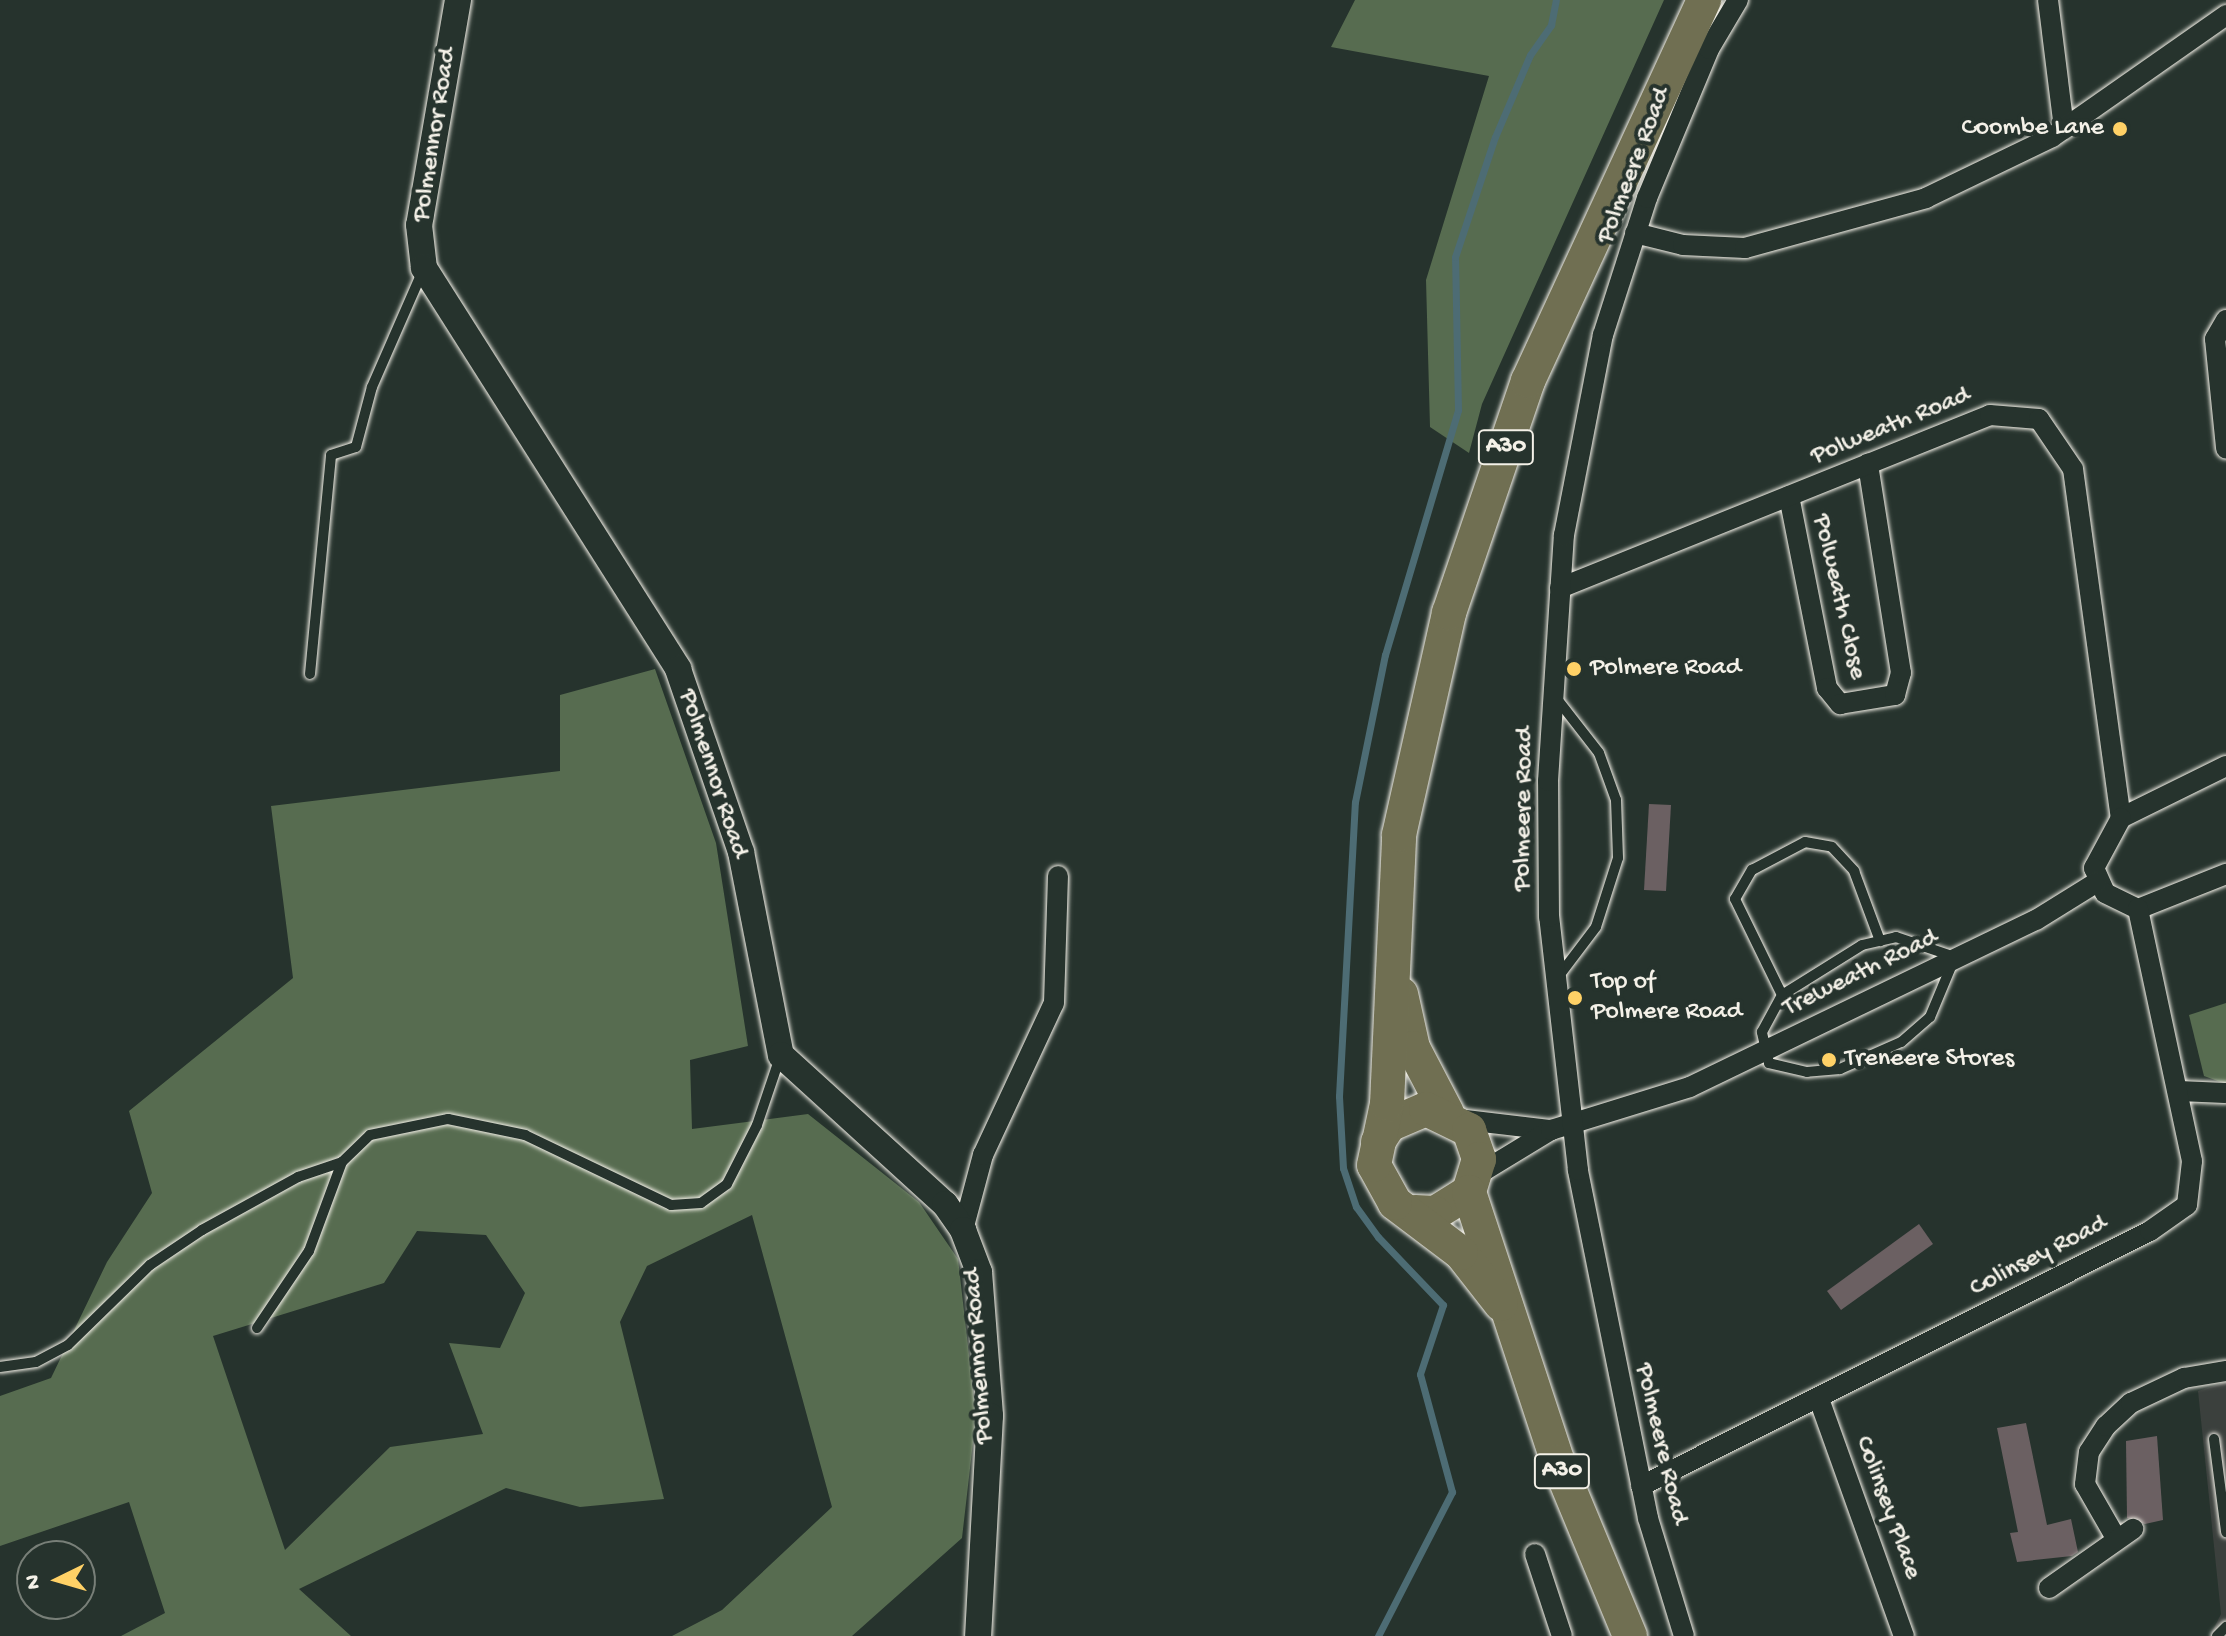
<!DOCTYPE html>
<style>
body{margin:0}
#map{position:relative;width:2226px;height:1636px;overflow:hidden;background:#26332d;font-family:"Gochi Hand",sans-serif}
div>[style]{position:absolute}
.built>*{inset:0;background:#3b403d}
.green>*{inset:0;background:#576c50}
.stream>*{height:7px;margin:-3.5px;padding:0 3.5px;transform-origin:3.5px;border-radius:3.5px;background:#4d6c74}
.building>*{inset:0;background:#6b6062}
.roads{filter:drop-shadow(0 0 2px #f4f1e8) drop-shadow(0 0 2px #f4f1e8)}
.service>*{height:10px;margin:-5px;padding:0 5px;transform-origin:5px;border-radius:5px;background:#26332d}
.minor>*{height:20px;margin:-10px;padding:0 10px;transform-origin:10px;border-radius:10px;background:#26332d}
.tertiary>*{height:26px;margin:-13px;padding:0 13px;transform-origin:13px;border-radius:13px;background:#26332d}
.trunk>*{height:34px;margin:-17px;padding:0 17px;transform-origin:17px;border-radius:17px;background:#706f52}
.dots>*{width:22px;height:22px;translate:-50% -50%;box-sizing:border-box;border:4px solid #26332d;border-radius:50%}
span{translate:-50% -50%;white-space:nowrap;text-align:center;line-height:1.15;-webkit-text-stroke:8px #26332d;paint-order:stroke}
.shield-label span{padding:2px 6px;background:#26332d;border:2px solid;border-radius:6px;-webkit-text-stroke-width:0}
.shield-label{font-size:24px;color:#f4f1e8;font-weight:700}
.poi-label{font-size:26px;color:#f4f1e8}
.right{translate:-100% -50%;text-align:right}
.left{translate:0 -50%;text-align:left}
.street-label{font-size:26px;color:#f4f1e8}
.north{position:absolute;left:16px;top:1540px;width:80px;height:80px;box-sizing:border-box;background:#26332d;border:2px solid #787f78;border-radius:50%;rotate:265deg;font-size:22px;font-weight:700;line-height:32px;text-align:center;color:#f4f1e8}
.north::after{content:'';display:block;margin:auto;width:28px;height:36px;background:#ffd166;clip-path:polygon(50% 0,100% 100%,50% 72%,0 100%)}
</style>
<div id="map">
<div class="built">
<div style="clip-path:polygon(2226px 1382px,2226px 1636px,2210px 1636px,2221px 1614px,2198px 1391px)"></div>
</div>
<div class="green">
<div style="clip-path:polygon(1355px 0,1664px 0,1482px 404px,1469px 453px,1430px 427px,1426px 280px,1489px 76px,1331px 47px)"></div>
<div style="clip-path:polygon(evenodd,655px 669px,716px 843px,748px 1046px,690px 1060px,692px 1129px,808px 1114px,919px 1202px,958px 1259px,976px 1416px,962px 1538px,852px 1636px,672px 1636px,722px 1610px,832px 1507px,752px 1215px,647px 1266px,620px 1322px,664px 1499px,580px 1507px,506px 1488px,299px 1589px,351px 1636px,121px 1636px,165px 1613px,129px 1502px,0 1546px,0 1396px,51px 1378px,107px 1262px,152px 1193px,129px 1111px,293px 978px,271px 806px,560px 771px,560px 695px,655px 669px,417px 1231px,486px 1235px,525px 1293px,500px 1348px,449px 1343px,483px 1434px,390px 1447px,285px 1550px,213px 1336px,384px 1283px,417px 1231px)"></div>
<div style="clip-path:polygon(2226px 1003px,2226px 1084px,2204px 1076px,2189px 1015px)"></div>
</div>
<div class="stream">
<div style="left:1378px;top:1636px;width:162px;rotate:-62.8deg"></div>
<div style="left:1452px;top:1492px;width:122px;rotate:-105.2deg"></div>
<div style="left:1420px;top:1374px;width:73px;rotate:-71.6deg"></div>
<div style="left:1443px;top:1305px;width:94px;rotate:-133.7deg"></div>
<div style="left:1378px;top:1237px;width:37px;rotate:-126deg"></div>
<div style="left:1356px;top:1207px;width:41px;rotate:-108.4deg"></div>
<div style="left:1343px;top:1168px;width:72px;rotate:-93.2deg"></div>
<div style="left:1339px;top:1096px;width:294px;rotate:-86.9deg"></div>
<div style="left:1355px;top:802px;width:150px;rotate:-78.5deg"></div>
<div style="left:1385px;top:655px;width:256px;rotate:-73.4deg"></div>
<div style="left:1458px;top:410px;width:153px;rotate:-91.1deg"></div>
<div style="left:1455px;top:257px;width:126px;rotate:-71.6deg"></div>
<div style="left:1495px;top:137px;width:89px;rotate:-66.9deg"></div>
<div style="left:1530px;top:55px;width:37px;rotate:-55deg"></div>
<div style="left:1551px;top:25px;width:25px;rotate:-79deg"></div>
</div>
<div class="building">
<div style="clip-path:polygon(1649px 804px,1671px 805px,1666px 891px,1644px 890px)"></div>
<div style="clip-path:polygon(1919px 1224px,1933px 1244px,1841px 1310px,1827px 1291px)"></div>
<div style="clip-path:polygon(2026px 1423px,2047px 1525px,2071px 1519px,2078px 1552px,2072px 1556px,2017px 1562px,2010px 1533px,2018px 1532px,1997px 1428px)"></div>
<div style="clip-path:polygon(2157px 1436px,2163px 1520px,2145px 1524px,2127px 1518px,2126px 1441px)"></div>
</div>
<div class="roads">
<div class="service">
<div style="left:310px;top:674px;width:220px;rotate:-84.5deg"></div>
<div style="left:331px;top:455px;width:26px;rotate:-18deg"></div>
<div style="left:356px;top:447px;width:62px;rotate:-75.1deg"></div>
<div style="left:372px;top:387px;width:128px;rotate:-66.4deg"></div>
<div style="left:1557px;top:699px;width:68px;rotate:52.1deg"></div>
<div style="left:1599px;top:753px;width:50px;rotate:70.1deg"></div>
<div style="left:1616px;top:800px;width:58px;rotate:88deg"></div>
<div style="left:1618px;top:858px;width:72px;rotate:107.7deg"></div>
<div style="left:1596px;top:927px;width:63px;rotate:127.2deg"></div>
<div style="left:1896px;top:937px;width:62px;rotate:18.7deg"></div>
<div style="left:1955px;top:957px;width:65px;rotate:112.6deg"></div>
<div style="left:1930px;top:1017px;width:38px;rotate:139deg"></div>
<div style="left:1901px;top:1042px;width:67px;rotate:156.1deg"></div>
<div style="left:1840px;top:1069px;width:33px;rotate:175deg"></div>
<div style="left:1807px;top:1072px;width:39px;rotate:-167deg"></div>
<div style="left:1769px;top:1063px;width:32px;rotate:-103deg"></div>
<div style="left:1762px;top:1032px;width:42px;rotate:-61.6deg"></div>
<div style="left:1782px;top:995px;width:94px;rotate:-32deg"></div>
<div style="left:1862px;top:945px;width:35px;rotate:-13deg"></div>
<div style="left:1782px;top:995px;width:107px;rotate:-116.1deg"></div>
<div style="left:1735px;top:899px;width:34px;rotate:-60deg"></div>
<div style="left:1752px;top:870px;width:60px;rotate:-27.8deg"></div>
<div style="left:1805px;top:842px;width:27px;rotate:10deg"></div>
<div style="left:1832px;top:847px;width:33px;rotate:47deg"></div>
<div style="left:1854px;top:871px;width:75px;rotate:69.6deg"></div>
<div style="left:257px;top:1328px;width:93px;rotate:-56deg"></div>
<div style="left:309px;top:1251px;width:95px;rotate:-69.7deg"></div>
<div style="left:342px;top:1162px;width:39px;rotate:-44deg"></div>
<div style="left:370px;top:1135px;width:80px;rotate:-11.6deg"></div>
<div style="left:448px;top:1119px;width:79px;rotate:11.7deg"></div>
<div style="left:525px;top:1135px;width:162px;rotate:25.6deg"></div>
<div style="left:671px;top:1205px;width:30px;rotate:-4deg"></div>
<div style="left:701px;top:1203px;width:32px;rotate:-36deg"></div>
<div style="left:727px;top:1184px;width:66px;rotate:-63deg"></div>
<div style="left:757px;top:1125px;width:72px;rotate:-71.3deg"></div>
<div style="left:0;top:1367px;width:36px;rotate:-8deg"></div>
<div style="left:36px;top:1362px;width:36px;rotate:-28deg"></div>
<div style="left:68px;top:1345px;width:115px;rotate:-44.3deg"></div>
<div style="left:150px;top:1265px;width:63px;rotate:-33.9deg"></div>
<div style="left:202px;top:1230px;width:110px;rotate:-28.9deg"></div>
<div style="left:298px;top:1177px;width:46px;rotate:-18.8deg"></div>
<div style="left:2214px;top:1439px;width:94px;rotate:82.6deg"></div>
<div style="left:2217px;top:1636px;width:13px;rotate:-45deg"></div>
</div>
<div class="minor">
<div style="left:2048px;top:0;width:130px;rotate:82.9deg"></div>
<div style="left:1635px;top:233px;width:49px;rotate:14deg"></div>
<div style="left:1683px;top:245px;width:62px;rotate:2.8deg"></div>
<div style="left:1745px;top:248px;width:188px;rotate:-15.4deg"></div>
<div style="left:1926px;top:198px;width:140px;rotate:-25.8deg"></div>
<div style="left:2052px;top:137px;width:213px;rotate:-35deg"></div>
<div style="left:2226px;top:320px;width:22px;rotate:120deg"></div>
<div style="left:2215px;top:339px;width:110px;rotate:84.2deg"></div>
<div style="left:1789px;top:496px;width:196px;rotate:78.8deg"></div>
<div style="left:1827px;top:688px;width:21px;rotate:51deg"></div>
<div style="left:1840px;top:704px;width:56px;rotate:-9.3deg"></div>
<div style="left:1895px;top:695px;width:23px;rotate:-75deg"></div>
<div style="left:1901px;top:673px;width:212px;rotate:-99deg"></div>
<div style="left:1560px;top:588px;width:463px;rotate:-21.9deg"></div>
<div style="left:1990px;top:415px;width:49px;rotate:4.7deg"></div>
<div style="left:2039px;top:419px;width:60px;rotate:55.8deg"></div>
<div style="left:2073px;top:469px;width:352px;rotate:82.2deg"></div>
<div style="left:2226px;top:766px;width:117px;rotate:153.7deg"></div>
<div style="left:2121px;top:818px;width:57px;rotate:118.4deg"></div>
<div style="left:2094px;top:868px;width:27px;rotate:66deg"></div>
<div style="left:2105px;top:893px;width:37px;rotate:26deg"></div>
<div style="left:2138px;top:909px;width:95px;rotate:-21.7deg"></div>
<div style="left:2178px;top:1091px;width:48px;rotate:2.4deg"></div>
<div style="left:1457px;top:1119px;width:95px;rotate:6.7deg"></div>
<div style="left:1477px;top:1175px;width:87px;rotate:-31.3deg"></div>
<div style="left:1551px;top:1130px;width:145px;rotate:-17.2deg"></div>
<div style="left:1690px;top:1087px;width:384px;rotate:-25.8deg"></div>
<div style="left:2036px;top:920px;width:72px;rotate:-31.9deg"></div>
<div style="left:963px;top:1230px;width:78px;rotate:-75.1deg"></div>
<div style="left:983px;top:1155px;width:168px;rotate:-65deg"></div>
<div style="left:1054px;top:1003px;width:127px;rotate:-88.2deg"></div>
<div style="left:1819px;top:1399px;width:252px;rotate:70.3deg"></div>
<div style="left:1641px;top:1486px;width:569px;rotate:-26.61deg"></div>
<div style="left:2150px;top:1231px;width:45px;rotate:-35.1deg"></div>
<div style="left:2187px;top:1205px;width:44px;rotate:-83.5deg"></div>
<div style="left:2192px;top:1161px;width:258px;rotate:-102.1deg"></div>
<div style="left:2116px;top:1538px;width:62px;rotate:-119.9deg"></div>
<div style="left:2085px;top:1484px;width:32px;rotate:-83deg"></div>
<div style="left:2089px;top:1452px;width:31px;rotate:-57deg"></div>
<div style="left:2106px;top:1426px;width:34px;rotate:-43deg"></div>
<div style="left:2131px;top:1403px;width:59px;rotate:-25.3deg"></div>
<div style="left:2184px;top:1378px;width:43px;rotate:-9.5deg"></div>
<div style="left:1535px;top:1554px;width:86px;rotate:71.8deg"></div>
<div style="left:2049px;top:1588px;width:103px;rotate:-35.1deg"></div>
<div style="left:1684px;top:1636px;width:123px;rotate:-107deg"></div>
<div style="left:1648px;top:1518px;width:355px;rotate:-101.4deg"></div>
<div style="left:1578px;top:1170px;width:255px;rotate:-96.5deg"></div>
<div style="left:1549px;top:917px;width:136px;rotate:-90.4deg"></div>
<div style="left:1548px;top:781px;width:247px;rotate:-86.3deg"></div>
<div style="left:1564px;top:535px;width:204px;rotate:-79deg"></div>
<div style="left:1603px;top:335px;width:144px;rotate:-72.2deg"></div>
<div style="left:1647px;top:198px;width:161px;rotate:-67.4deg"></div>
<div style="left:1709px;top:49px;width:57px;rotate:-59.4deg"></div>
</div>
<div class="tertiary">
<div style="left:458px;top:0;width:228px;rotate:99.8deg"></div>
<div style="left:419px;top:225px;width:43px;rotate:83.4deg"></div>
<div style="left:424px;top:268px;width:475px;rotate:57.6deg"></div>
<div style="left:678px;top:669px;width:194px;rotate:71deg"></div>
<div style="left:741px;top:852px;width:207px;rotate:78.9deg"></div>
<div style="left:781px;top:1055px;width:222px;rotate:42.3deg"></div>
<div style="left:945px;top:1204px;width:32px;rotate:55deg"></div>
<div style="left:963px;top:1230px;width:45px;rotate:69.1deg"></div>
<div style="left:979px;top:1272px;width:144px;rotate:85.6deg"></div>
<div style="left:990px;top:1416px;width:220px;rotate:93.1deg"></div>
</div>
<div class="trunk">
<div style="left:1401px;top:994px;width:55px;rotate:77.5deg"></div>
<div style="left:1413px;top:1048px;width:73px;rotate:62.4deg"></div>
<div style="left:1378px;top:1142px;width:20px;rotate:-57deg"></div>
<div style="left:1389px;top:1125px;width:40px;rotate:-23.4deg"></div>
<div style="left:1426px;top:1109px;width:48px;rotate:26deg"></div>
<div style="left:1469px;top:1130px;width:31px;rotate:71deg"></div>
<div style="left:1479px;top:1159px;width:34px;rotate:107deg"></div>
<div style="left:1469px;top:1192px;width:40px;rotate:148deg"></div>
<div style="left:1435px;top:1213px;width:20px;rotate:-177deg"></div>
<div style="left:1469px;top:1192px;width:284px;rotate:71.8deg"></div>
<div style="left:1558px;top:1462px;width:188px;rotate:67.5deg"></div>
<div style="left:1501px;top:1304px;width:65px;rotate:-128.1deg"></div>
<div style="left:1461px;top:1253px;width:83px;rotate:-142.9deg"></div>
<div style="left:1395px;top:1203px;width:43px;rotate:-118.9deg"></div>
<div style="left:1374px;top:1165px;width:62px;rotate:-78deg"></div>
<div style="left:1387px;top:1104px;width:269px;rotate:-87.4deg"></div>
<div style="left:1399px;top:835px;width:228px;rotate:-77.3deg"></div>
<div style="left:1449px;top:613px;width:245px;rotate:-71.2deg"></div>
<div style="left:1528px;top:381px;width:420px;rotate:-65.2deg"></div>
</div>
</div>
<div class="dots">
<div style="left:2120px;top:129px;background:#ffd166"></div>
<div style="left:1574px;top:669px;background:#ffd166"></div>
<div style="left:1575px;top:998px;background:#ffd166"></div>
<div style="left:1829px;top:1060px;background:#ffd166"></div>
</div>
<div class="shield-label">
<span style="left:1506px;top:447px">A30</span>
<span style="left:1562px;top:1471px">A30</span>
</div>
<div class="poi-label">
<span class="right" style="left:2104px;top:129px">Coombe Lane</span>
<span class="left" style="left:1590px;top:669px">Polmere Road</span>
<span class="left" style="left:1591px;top:998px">Top of<br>Polmere Road</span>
<span class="left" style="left:1845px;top:1060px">Treneere Stores</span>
</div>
<div class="street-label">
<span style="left:436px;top:135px;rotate:-81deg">Polmennor Road</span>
<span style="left:1635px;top:166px;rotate:-69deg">Polmeere Road</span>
<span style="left:1891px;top:427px;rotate:-22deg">Polweath Road</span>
<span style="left:1838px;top:597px;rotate:77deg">Polweath Close</span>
<span style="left:712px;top:774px;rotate:72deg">Polmennor Road</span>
<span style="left:1525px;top:809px;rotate:-89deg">Polmeere Road</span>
<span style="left:1861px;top:974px;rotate:-26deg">Treweath Road</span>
<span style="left:2039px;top:1257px;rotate:-27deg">Colinsey Road</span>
<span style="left:980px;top:1356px;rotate:-94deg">Polmennor Road</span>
<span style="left:1660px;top:1444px;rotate:77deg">Polmeere Road</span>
<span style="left:1887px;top:1508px;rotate:70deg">Colinsey Place</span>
</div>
<div class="north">N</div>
</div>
